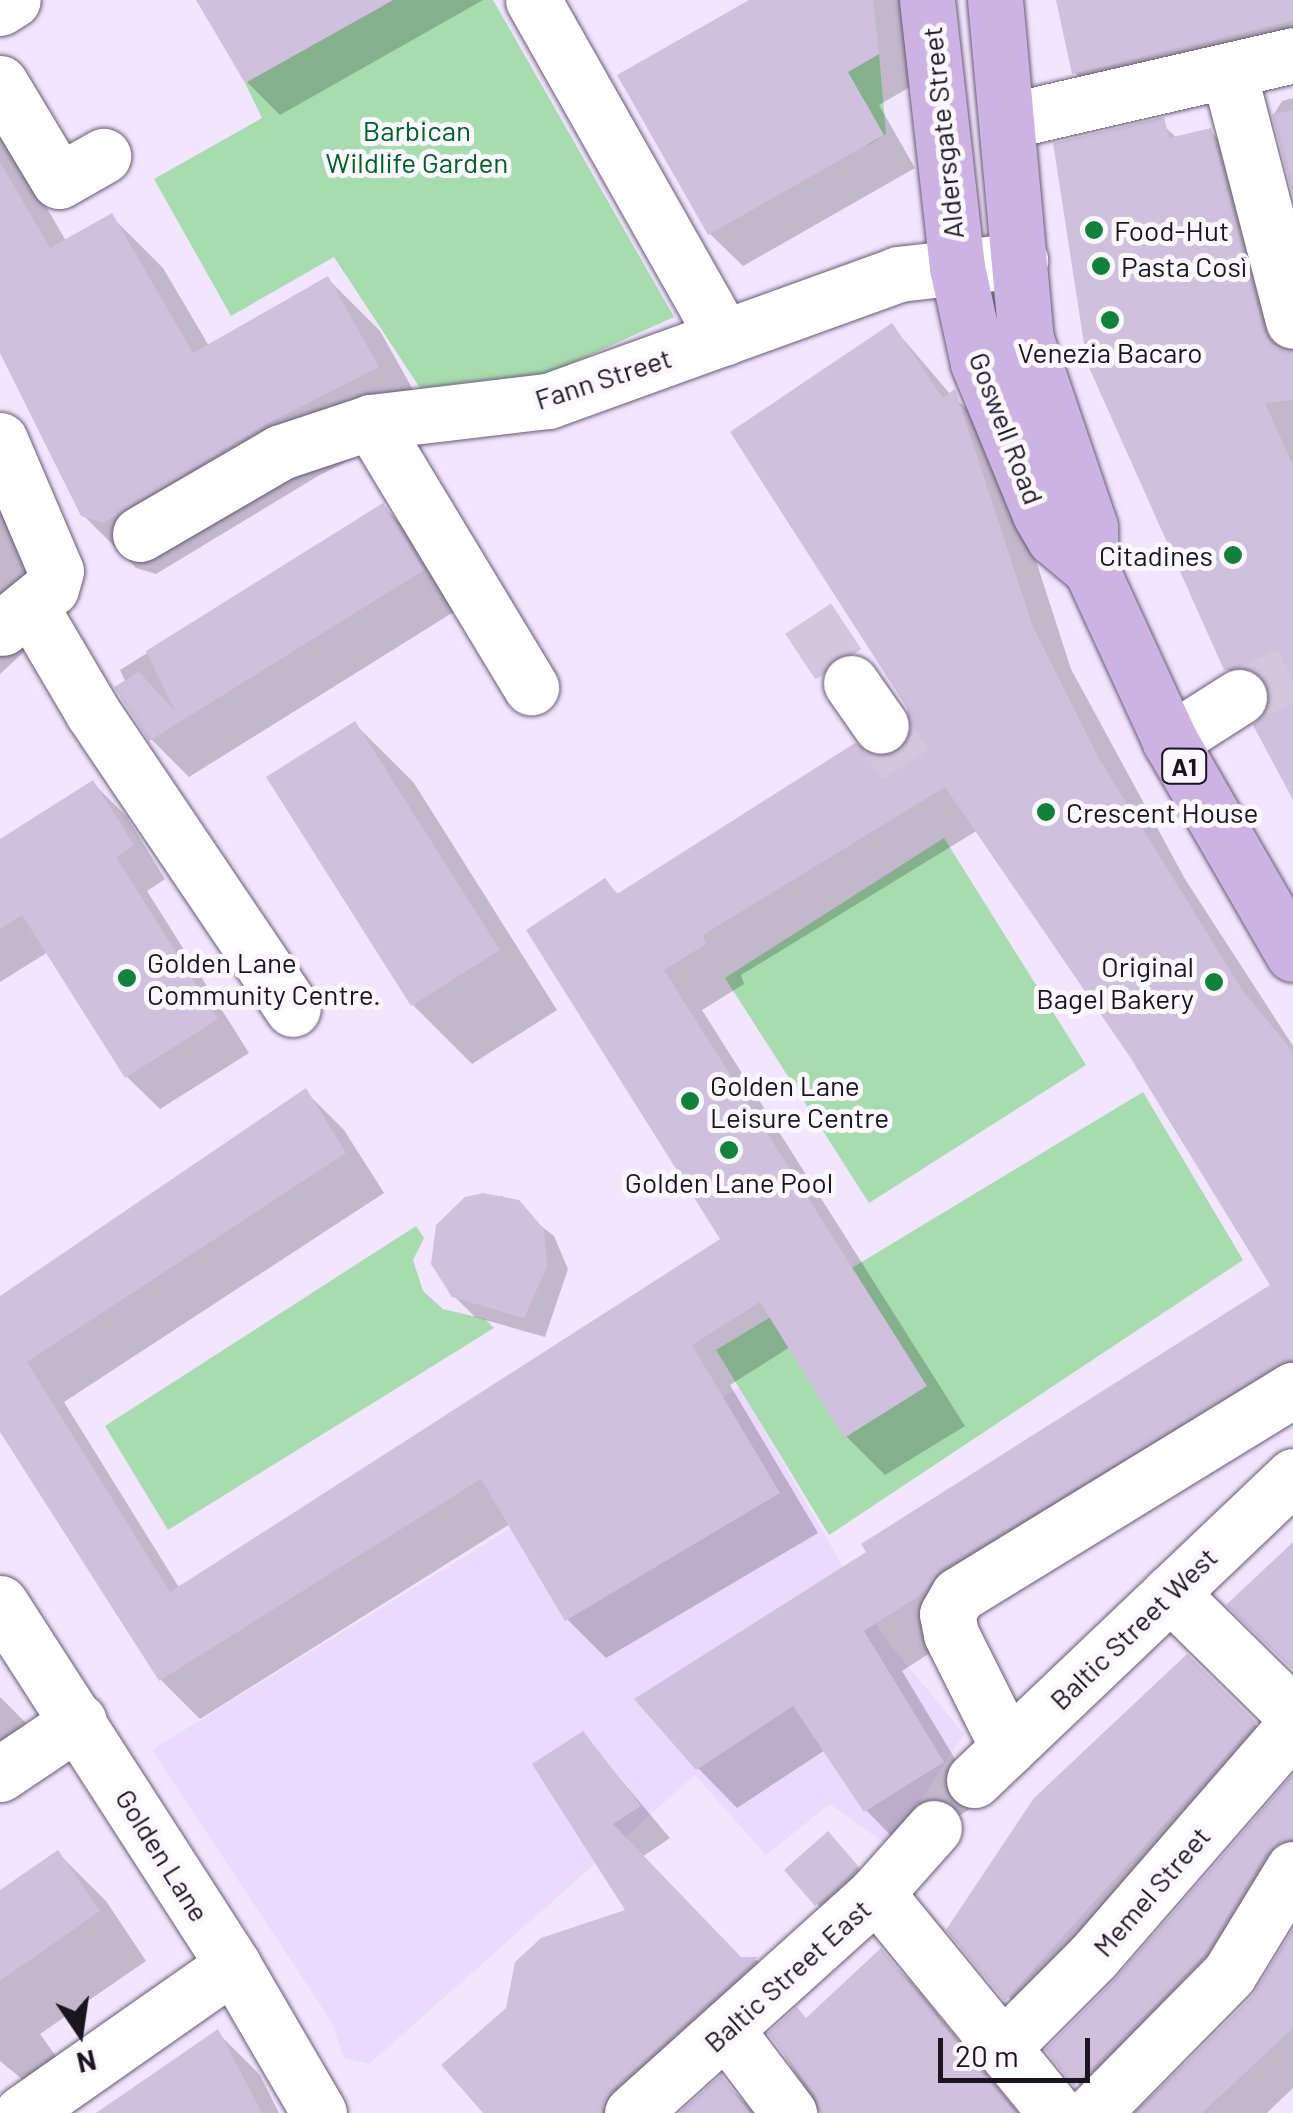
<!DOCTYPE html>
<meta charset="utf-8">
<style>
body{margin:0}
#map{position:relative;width:1293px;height:2113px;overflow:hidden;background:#f2e6fe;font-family:Barlow,sans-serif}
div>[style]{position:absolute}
.built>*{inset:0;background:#ebd9fe}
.green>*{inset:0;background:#a6dcae}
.shadow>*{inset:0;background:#0003}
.building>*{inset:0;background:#cfc1dd}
.minor-tunnel>*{height:55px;margin-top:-27.5px;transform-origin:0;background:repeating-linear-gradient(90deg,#d2c7dd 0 55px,transparent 0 83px)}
.roads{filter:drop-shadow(0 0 2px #685b74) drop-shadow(0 0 2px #685b74)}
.minor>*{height:55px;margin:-27.5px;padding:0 27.5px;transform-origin:27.5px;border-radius:27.5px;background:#fff}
.major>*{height:55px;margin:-27.5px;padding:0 27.5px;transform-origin:27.5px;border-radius:27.5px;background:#cdb3e4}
.dots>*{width:28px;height:28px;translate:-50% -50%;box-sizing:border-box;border:5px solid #faf7fd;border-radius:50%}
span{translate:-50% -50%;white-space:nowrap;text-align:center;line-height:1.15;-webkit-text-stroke:10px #faf7fd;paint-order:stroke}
.shield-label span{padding:2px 8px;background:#faf7fd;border:2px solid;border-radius:8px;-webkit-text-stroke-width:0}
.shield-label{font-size:25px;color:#1a151f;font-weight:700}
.park-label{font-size:28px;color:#006227}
.street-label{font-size:28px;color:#1a151f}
.poi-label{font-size:28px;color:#1a151f}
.left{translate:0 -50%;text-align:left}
.right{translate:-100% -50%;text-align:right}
.north{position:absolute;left:30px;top:1983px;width:100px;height:100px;-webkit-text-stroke:8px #faf7fd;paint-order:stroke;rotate:167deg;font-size:28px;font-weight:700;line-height:40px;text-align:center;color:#1a151f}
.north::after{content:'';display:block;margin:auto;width:35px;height:45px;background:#1a151f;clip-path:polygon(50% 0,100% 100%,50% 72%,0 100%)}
.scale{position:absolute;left:938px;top:2038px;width:152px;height:45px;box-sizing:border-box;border:5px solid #1a151f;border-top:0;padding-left:12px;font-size:30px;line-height:35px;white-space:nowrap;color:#1a151f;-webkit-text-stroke:8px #faf7fd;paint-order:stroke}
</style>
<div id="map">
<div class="built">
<div style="clip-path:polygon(739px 1387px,883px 1636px,964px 1734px,890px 1847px,830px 1804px,766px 1855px,695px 1775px,369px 2064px,344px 2058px,331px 2021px,152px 1750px)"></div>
</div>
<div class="green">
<div style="clip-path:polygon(393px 0,493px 0,674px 317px,550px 373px,420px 388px,334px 257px,231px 316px,154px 179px,262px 118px,245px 83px)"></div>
<div style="clip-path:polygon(879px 54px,886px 134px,868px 145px,832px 81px)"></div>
<div style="clip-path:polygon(944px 838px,1086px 1065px,869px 1203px,725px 978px)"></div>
<div style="clip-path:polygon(1143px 1092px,1243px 1260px,829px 1535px,716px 1350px)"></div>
<div style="clip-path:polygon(416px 1226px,424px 1238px,413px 1260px,423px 1291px,443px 1309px,485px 1319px,494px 1328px,168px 1530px,105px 1426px)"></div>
</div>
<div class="shadow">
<div style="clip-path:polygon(199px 0,483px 0,280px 115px,247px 82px)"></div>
<div style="clip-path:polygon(753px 0,901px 0,910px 87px,879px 105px,915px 168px,743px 266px,710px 234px)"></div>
<div style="clip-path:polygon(1058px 0,1293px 0,1293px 71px,1117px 115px,1075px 73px)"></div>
<div style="clip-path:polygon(1293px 98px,1293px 186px,1274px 114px,1282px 101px)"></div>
<div style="clip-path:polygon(1164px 126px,1178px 139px,1210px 131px,1256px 177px,1293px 321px,1293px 795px,1270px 712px,1226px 668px)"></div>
<div style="clip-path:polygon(0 127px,66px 241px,111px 216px,163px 268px,209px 346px,328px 279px,380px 331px,430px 420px,318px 476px,156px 574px,136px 568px,83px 515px,0 348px)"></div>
<div style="clip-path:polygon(892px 326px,951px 395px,994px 431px,1071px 669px,1185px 879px,1293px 1046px,1293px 1416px,981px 1607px,961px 1633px,902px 1671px,981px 1802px,905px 1850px,866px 1810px,825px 1750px,737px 1808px,698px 1768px,869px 1553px,1273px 1286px,1132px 1056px,978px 830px,741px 975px,744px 984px,702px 1010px,965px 1426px,885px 1475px,846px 1436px,790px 1347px,730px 1385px,818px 1533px,606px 1658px,567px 1619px,510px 1524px,200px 1719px,161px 1680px,0 1427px,0 1299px,305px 1091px,344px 1130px,384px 1193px,64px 1402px,180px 1589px,723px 1240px,605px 882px,619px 895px,911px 741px)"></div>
<div style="clip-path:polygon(0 506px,64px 615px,0 674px)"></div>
<div style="clip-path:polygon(383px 506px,421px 544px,460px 608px,189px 777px,151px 739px,120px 670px)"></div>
<div style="clip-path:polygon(355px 724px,414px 783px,557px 1010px,472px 1064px,413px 1005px)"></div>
<div style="clip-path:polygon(93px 783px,126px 816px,165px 879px,147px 891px,249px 1053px,160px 1109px,126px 1076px,48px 952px,0 982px,0 842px)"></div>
<div style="clip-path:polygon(502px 1196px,554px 1236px,568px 1269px,545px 1337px,475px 1317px,454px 1296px,438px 1226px,466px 1200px)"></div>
<div style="clip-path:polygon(1187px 1658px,1287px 1756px,1039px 2032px,949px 1929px)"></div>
<div style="clip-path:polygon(0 1697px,33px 1730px,0 1796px)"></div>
<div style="clip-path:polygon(583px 1735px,670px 1838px,642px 1857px,741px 1960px,757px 1960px,788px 1990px,651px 2113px,487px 2113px,628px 1911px)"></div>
<div style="clip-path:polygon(1293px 1774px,1293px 1897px,1105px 2113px,1048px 2050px,1118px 1979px)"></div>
<div style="clip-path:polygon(828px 1835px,886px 1897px,847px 1934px,817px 1904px)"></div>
<div style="clip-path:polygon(58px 1853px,106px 1901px,146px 1961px,40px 2034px,60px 2062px,28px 2084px,0 2061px,0 1893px)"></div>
<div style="clip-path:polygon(1293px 1929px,1293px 2088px,1267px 2113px,1134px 2113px,1254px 1997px)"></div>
<div style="clip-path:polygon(880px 1951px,912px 1983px,1019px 2113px,820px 2113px,771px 2033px,807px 2021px)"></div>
<div style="clip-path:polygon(218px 2033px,260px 2075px,279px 2113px,101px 2113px)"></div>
<div style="clip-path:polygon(721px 2078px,755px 2113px,682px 2113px)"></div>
</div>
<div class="building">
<div style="clip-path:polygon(196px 0,393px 0,245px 83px)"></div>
<div style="clip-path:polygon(749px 0,873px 0,879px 54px,848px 72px,884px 135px,708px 235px,617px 75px)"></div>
<div style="clip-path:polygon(1056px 0,1293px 0,1293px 21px,1072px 74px)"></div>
<div style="clip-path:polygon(1293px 110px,1293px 196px,1272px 114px)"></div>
<div style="clip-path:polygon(1164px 117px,1169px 138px,1211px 128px,1263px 329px,1271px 344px,1293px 351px,1293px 400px,1265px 403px,1293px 465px,1293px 800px,1253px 725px,1267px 710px,1266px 681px,1252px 669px,1224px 670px,1087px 363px,1053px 143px)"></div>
<div style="clip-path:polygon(0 162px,50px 248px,112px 213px,193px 353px,328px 276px,379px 367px,265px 425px,103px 523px,81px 516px,0 353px)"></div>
<div style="clip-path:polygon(892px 323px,943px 398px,955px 389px,1033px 627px,1098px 757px,1243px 991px,1293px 1052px,1293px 1359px,942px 1568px,922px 1594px,864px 1631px,944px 1762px,864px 1812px,793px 1706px,696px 1770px,634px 1699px,866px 1552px,861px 1544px,1270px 1285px,1130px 1057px,945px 787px,703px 935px,706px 944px,664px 970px,927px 1386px,844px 1438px,760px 1302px,692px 1345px,780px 1493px,565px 1621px,481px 1479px,159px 1681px,0 1432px,0 1296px,306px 1088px,346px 1153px,27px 1362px,170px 1592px,720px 1239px,526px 930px,605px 878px,617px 894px,855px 743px,883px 757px,909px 740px,907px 708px,730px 432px)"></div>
<div style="clip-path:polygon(383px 503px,424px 570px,149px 741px,114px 687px,139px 672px,175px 711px,146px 651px)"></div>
<div style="clip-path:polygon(355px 721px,500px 950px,411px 1006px,266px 777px)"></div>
<div style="clip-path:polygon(93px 780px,134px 845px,116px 857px,218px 1019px,125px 1078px,22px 915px,0 929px,0 839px)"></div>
<div style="clip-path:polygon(483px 1193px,519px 1200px,544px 1229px,547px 1267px,524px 1318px,452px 1297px,431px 1264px,436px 1225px,465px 1197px)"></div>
<div style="clip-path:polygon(1293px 1542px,1293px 1670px,1226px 1605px)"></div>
<div style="clip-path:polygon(1187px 1654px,1256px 1722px,1005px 2001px,946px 1930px,1034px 1798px)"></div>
<div style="clip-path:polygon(583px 1731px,641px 1806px,613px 1824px,741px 1957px,758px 1957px,611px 2090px,602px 2113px,483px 2113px,441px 2065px,506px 2008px,515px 1962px,541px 1938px,625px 1910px,532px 1764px)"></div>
<div style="clip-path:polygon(1293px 1775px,1293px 1838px,1266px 1853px,1204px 1955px,1074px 2086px,1045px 2050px,1116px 1978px)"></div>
<div style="clip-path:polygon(828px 1831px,858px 1866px,815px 1906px,784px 1870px)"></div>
<div style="clip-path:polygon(58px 1850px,100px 1911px,0 1981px,0 1890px)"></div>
<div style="clip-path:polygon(1293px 1929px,1293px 2028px,1202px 2113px,1136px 2113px,1252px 1996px)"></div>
<div style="clip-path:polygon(881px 1948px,979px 2069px,1016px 2113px,820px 2113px,814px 2094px,768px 2033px,797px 2007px,806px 2018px)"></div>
<div style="clip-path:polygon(218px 2029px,262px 2113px,96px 2113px)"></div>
<div style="clip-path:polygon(721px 2075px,750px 2113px,679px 2113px)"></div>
</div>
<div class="minor-tunnel">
<div style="left:808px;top:618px;width:78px;rotate:56.5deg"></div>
<div style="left:1239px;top:697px;width:59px;rotate:-24deg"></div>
<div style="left:881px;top:726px;width:45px;rotate:57.7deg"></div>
</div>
<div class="roads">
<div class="minor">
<div style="left:533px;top:0;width:388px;rotate:60.5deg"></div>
<div style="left:0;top:8px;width:15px;rotate:-32deg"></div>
<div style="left:1229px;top:73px;width:256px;rotate:75.5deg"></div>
<div style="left:0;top:83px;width:114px;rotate:59deg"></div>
<div style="left:59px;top:181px;width:51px;rotate:-29.6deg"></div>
<div style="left:1008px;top:121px;width:293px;rotate:-13deg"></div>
<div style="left:371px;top:422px;width:310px;rotate:58.9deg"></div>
<div style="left:0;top:440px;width:142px;rotate:66.9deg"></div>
<div style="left:56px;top:571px;width:18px;rotate:106deg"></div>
<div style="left:51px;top:588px;width:63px;rotate:140.8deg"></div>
<div style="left:140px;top:534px;width:163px;rotate:-30.2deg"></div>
<div style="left:281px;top:452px;width:95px;rotate:-18.4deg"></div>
<div style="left:371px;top:422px;width:178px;rotate:-6.8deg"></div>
<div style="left:548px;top:401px;width:372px;rotate:-19.9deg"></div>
<div style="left:898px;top:274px;width:123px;rotate:-6.5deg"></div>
<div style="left:30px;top:606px;width:124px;rotate:59.5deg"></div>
<div style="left:93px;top:713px;width:357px;rotate:56deg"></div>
<div style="left:851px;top:683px;width:52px;rotate:55.1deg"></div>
<div style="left:1170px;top:741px;width:82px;rotate:-32.5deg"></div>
<div style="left:1170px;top:1593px;width:173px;rotate:44.5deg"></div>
<div style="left:0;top:1603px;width:431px;rotate:57.2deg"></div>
<div style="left:233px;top:1965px;width:171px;rotate:59.8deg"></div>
<div style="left:1008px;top:1748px;width:127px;rotate:-116.6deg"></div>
<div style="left:951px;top:1634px;width:20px;rotate:-101deg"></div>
<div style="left:947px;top:1614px;width:22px;rotate:-60deg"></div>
<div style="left:958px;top:1595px;width:393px;rotate:-31.5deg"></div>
<div style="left:0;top:1774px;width:95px;rotate:-33.9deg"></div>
<div style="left:974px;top:1780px;width:441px;rotate:-43.6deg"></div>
<div style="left:876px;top:1893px;width:284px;rotate:50.7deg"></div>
<div style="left:727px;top:2031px;width:103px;rotate:52.9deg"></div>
<div style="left:1002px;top:2048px;width:129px;rotate:-45deg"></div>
<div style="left:1093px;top:1957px;width:305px;rotate:-49deg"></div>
<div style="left:22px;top:2113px;width:258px;rotate:-35deg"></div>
<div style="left:632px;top:2113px;width:329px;rotate:-42deg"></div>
<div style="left:876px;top:1893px;width:87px;rotate:-48.3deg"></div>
<div style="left:1092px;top:2113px;width:195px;rotate:-45.4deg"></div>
<div style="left:1229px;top:1974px;width:123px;rotate:-58.6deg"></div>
</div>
<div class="major">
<div style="left:927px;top:0;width:269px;rotate:83.6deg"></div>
<div style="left:957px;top:267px;width:98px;rotate:77.7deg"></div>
<div style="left:978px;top:363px;width:163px;rotate:67.7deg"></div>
<div style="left:1040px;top:514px;width:28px;rotate:60deg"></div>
<div style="left:1054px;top:538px;width:48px;rotate:40deg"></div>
<div style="left:995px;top:0;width:340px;rotate:84.8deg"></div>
<div style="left:1026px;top:339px;width:199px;rotate:71.2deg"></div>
<div style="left:1090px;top:527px;width:42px;rotate:88.6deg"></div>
<div style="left:1091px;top:569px;width:189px;rotate:65.3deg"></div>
<div style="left:1170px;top:741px;width:246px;rotate:60deg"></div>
</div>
</div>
<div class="dots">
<div style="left:1094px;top:230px;background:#11823a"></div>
<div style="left:1101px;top:266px;background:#11823a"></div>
<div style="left:1110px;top:320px;background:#11823a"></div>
<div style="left:1233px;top:555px;background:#11823a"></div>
<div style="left:1046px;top:812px;background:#11823a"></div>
<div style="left:127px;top:978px;background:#11823a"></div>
<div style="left:1214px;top:982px;background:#11823a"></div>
<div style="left:690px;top:1101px;background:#11823a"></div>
<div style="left:729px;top:1150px;background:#11823a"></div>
</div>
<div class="shield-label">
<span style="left:1184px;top:766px">A1</span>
</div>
<div class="park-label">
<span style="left:417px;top:146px">Barbican<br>Wildlife Garden</span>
</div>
<div class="street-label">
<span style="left:942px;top:133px;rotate:-96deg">Aldersgate Street</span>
<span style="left:603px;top:378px;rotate:-18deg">Fann Street</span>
<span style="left:1007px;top:428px;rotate:69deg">Goswell Road</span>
<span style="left:1133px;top:1628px;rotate:-44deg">Baltic Street West</span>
<span style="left:163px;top:1855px;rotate:58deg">Golden Lane</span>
<span style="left:1151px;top:1891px;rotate:-49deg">Memel Street</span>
<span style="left:787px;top:1975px;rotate:-42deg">Baltic Street East</span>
</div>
<div class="poi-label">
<span class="left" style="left:1114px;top:230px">Food-Hut</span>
<span class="left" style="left:1121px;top:266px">Pasta Così</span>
<span style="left:1110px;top:352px">Venezia Bacaro</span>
<span class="right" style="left:1213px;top:555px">Citadines</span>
<span class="left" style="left:1066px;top:812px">Crescent House</span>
<span class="left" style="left:147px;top:978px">Golden Lane<br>Community Centre.</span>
<span class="right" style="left:1194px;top:982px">Original<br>Bagel Bakery</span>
<span class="left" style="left:710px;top:1101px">Golden Lane<br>Leisure Centre</span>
<span style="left:729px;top:1182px">Golden Lane Pool</span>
</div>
<div class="north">N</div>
<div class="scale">20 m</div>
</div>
